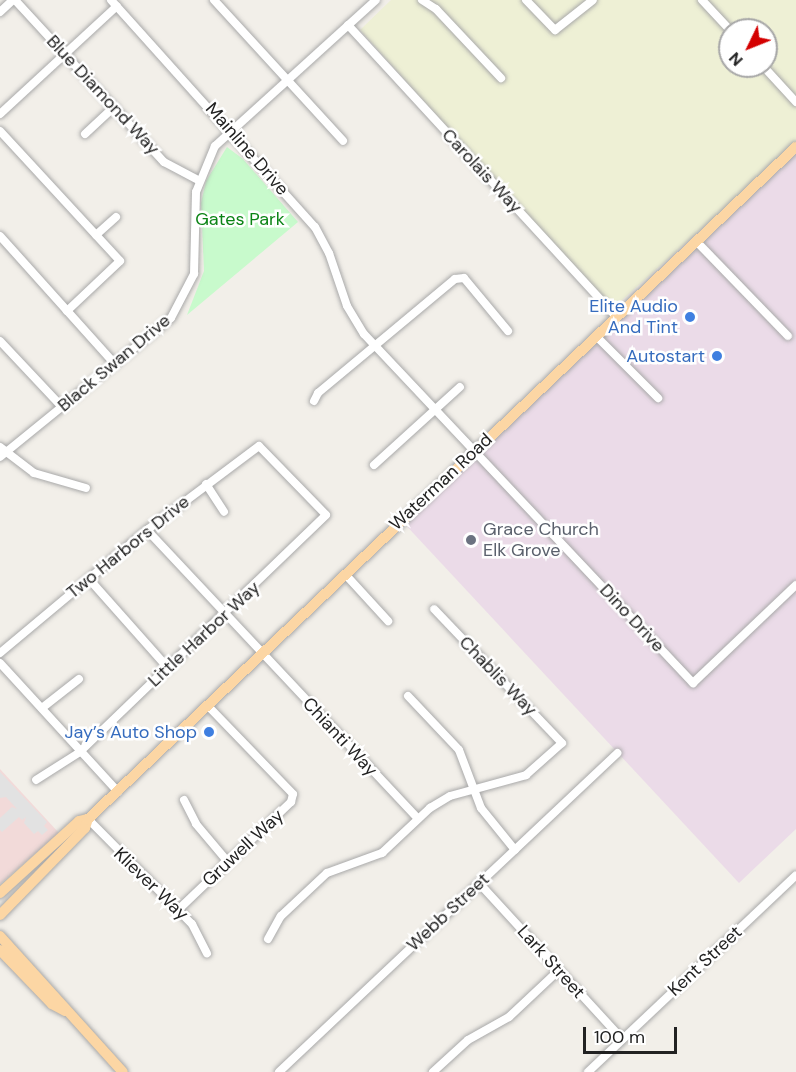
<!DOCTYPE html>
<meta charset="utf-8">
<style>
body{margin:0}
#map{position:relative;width:796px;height:1072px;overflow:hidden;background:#f2efe9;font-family:"DM Sans",sans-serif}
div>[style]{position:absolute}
.commercial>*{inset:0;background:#f2dad9}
.industrial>*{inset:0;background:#ebdbe8}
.farmland>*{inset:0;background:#eef0d5}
.park>*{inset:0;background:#c8facc}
.parking>*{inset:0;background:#e2e2e2}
.roads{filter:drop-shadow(0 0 2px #a9a9a9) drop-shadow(0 0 2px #a9a9a9)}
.minor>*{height:8px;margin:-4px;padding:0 4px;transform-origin:4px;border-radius:4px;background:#fff}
.major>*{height:10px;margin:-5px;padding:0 5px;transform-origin:5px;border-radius:5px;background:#fcd6a4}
.dots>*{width:16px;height:16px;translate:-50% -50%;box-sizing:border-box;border:3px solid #fff;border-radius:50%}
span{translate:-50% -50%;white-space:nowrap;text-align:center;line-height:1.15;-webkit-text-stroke:5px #fff;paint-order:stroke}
.street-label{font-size:18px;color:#222}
.park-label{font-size:18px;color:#0c8416}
.shop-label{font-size:18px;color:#366cbe}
.right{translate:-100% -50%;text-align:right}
.worship-label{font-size:18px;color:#5b616d}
.left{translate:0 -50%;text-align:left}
.north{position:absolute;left:718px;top:18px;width:60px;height:60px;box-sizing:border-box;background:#fff;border:2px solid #a7a7a7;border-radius:50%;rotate:227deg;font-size:16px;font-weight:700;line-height:24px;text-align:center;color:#222}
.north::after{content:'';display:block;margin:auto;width:21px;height:27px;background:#d40000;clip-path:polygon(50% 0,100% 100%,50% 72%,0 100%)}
.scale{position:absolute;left:583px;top:1027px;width:94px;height:27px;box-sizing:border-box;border:3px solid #222;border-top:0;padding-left:8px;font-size:18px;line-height:21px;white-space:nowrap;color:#222;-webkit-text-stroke:4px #fff;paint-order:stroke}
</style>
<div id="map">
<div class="commercial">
<div style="clip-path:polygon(0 769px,59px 833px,0 884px)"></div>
</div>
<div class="industrial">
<div style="clip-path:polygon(796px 147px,796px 829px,739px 883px,401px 520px)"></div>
</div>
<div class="farmland">
<div style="clip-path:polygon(evenodd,391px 0,796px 0,796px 144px,611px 310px,360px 30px,391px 0,730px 30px,766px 30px,766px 66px,730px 66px,730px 30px)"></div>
</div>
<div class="park">
<div style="clip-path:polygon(227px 147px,243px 159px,298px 222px,187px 315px,204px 271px,201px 203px,206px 181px)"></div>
</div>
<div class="parking">
<div style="clip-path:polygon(0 772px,47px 822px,44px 826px,48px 830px,42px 835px,38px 831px,34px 834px,24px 823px,26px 817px,22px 820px,19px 817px,2px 832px,0 830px,0 818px,12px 807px,17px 809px,6px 797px,0 798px)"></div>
</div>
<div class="roads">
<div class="minor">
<div style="left:15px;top:0;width:220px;rotate:47.4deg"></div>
<div style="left:164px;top:162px;width:38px;rotate:28deg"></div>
<div style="left:111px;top:0;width:305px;rotate:48.1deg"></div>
<div style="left:315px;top:227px;width:30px;rotate:62deg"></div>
<div style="left:329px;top:253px;width:56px;rotate:71.2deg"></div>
<div style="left:347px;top:306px;width:33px;rotate:59deg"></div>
<div style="left:364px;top:334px;width:480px;rotate:46.7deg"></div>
<div style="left:693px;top:683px;width:142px;rotate:-43.6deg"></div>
<div style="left:214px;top:0;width:191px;rotate:47.5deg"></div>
<div style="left:422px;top:0;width:17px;rotate:33deg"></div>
<div style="left:436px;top:9px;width:95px;rotate:46.7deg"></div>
<div style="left:526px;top:0;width:42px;rotate:46deg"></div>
<div style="left:555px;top:30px;width:48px;rotate:-38.3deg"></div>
<div style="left:702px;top:0;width:41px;rotate:47deg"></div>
<div style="left:0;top:12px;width:18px;rotate:-43deg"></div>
<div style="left:348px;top:25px;width:396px;rotate:47.4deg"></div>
<div style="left:763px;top:66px;width:49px;rotate:47.5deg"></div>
<div style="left:0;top:114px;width:159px;rotate:-42.7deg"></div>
<div style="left:0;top:131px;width:177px;rotate:47.3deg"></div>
<div style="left:120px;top:261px;width:73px;rotate:136.7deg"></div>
<div style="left:85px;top:134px;width:40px;rotate:-43deg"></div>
<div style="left:96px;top:235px;width:27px;rotate:-42deg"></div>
<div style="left:0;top:236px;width:172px;rotate:48.1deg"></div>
<div style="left:696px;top:241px;width:132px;rotate:45.9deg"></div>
<div style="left:596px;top:336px;width:88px;rotate:45deg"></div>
<div style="left:0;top:341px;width:91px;rotate:46.8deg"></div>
<div style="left:314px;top:401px;width:9px;rotate:-63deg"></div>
<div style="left:318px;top:393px;width:178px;rotate:-39.8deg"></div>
<div style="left:455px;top:279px;width:9px;rotate:-6deg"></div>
<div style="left:464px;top:278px;width:69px;rotate:50.3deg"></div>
<div style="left:0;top:447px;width:43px;rotate:37.4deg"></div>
<div style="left:34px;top:473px;width:54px;rotate:16.1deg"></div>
<div style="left:0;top:457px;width:220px;rotate:-39.1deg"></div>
<div style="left:171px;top:318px;width:50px;rotate:-62.4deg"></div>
<div style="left:194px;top:274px;width:82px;rotate:-88.6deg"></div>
<div style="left:196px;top:192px;width:50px;rotate:-67.6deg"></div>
<div style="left:215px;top:146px;width:217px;rotate:-42.2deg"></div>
<div style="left:374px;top:465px;width:116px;rotate:-42.2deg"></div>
<div style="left:206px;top:484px;width:33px;rotate:57deg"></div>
<div style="left:147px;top:530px;width:396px;rotate:46.8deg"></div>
<div style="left:345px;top:574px;width:64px;rotate:47.5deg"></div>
<div style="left:89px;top:579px;width:119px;rotate:48.4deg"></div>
<div style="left:0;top:653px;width:192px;rotate:-39.9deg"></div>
<div style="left:147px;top:530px;width:140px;rotate:-36.9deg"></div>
<div style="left:259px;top:446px;width:96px;rotate:45.8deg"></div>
<div style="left:326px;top:515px;width:342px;rotate:136.1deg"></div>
<div style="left:80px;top:752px;width:52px;rotate:147.5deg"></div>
<div style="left:0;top:663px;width:175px;rotate:47.5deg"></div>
<div style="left:408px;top:696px;width:74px;rotate:46.6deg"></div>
<div style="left:459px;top:750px;width:62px;rotate:69.2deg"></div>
<div style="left:481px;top:808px;width:54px;rotate:51deg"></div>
<div style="left:42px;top:708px;width:47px;rotate:-38.1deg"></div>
<div style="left:184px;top:800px;width:27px;rotate:63deg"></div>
<div style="left:196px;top:824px;width:50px;rotate:49.9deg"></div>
<div style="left:88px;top:819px;width:148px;rotate:45.3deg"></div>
<div style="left:192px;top:924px;width:33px;rotate:63deg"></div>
<div style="left:479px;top:883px;width:212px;rotate:47.5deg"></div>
<div style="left:179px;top:909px;width:155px;rotate:-43.7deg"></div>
<div style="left:291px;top:802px;width:8px;rotate:-76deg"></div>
<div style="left:293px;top:794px;width:122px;rotate:-134deg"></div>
<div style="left:268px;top:939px;width:26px;rotate:-61deg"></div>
<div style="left:281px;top:916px;width:63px;rotate:-43.1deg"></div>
<div style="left:327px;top:873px;width:59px;rotate:-20deg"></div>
<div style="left:382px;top:853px;width:66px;rotate:-43.2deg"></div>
<div style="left:430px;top:808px;width:23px;rotate:-31deg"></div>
<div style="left:450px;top:796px;width:79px;rotate:-15.4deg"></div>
<div style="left:526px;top:775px;width:48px;rotate:-41.6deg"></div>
<div style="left:562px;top:743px;width:185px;rotate:-133.7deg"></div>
<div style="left:279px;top:1072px;width:465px;rotate:-43.3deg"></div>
<div style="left:433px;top:1072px;width:47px;rotate:-42.4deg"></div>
<div style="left:468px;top:1040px;width:47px;rotate:-29.3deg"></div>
<div style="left:509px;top:1017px;width:67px;rotate:-43.2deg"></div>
<div style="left:588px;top:1072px;width:286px;rotate:-43.4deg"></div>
</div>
<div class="major">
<div style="left:0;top:893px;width:107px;rotate:-42.3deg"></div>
<div style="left:79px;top:821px;width:9px;rotate:-13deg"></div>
<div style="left:0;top:915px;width:122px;rotate:-45.7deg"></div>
<div style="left:85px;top:828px;width:9px;rotate:-72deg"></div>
<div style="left:88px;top:819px;width:976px;rotate:-43.51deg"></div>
<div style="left:0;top:936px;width:183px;rotate:47.9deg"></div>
<div style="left:0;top:950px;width:75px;rotate:46.1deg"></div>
<div style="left:52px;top:1004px;width:15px;rotate:28deg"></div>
</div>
</div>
<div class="dots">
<div style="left:690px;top:317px;background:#3f7fe0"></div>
<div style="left:717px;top:356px;background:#3f7fe0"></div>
<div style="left:471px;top:540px;background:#6b7280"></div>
<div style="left:209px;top:732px;background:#3f7fe0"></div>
</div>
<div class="street-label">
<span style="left:103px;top:95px;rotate:47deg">Blue Diamond Way</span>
<span style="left:247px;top:149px;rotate:49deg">Mainline Drive</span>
<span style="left:482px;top:171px;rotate:47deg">Carolais Way</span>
<span style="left:114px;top:363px;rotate:-40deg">Black Swan Drive</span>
<span style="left:441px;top:482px;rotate:-43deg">Waterman Road</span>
<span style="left:128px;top:547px;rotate:-39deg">Two Harbors Drive</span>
<span style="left:632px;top:618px;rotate:47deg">Dino Drive</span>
<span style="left:204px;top:634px;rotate:-43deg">Little Harbor Way</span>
<span style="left:498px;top:676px;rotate:46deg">Chablis Way</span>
<span style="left:340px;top:737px;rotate:47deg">Chianti Way</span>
<span style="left:243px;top:848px;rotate:-43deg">Gruwell Way</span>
<span style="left:151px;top:884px;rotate:44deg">Kliever Way</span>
<span style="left:448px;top:912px;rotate:-43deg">Webb Street</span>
<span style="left:705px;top:961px;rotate:-43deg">Kent Street</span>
<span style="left:551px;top:962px;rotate:48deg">Lark Street</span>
</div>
<div class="park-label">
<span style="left:240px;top:219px">Gates Park</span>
</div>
<div class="shop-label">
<span class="right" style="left:678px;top:317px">Elite Audio<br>And Tint</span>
<span class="right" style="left:705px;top:356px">Autostart</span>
<span class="right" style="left:197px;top:732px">Jay’s Auto Shop</span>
</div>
<div class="worship-label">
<span class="left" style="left:483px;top:540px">Grace Church<br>Elk Grove</span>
</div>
<div class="north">N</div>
<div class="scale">100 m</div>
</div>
